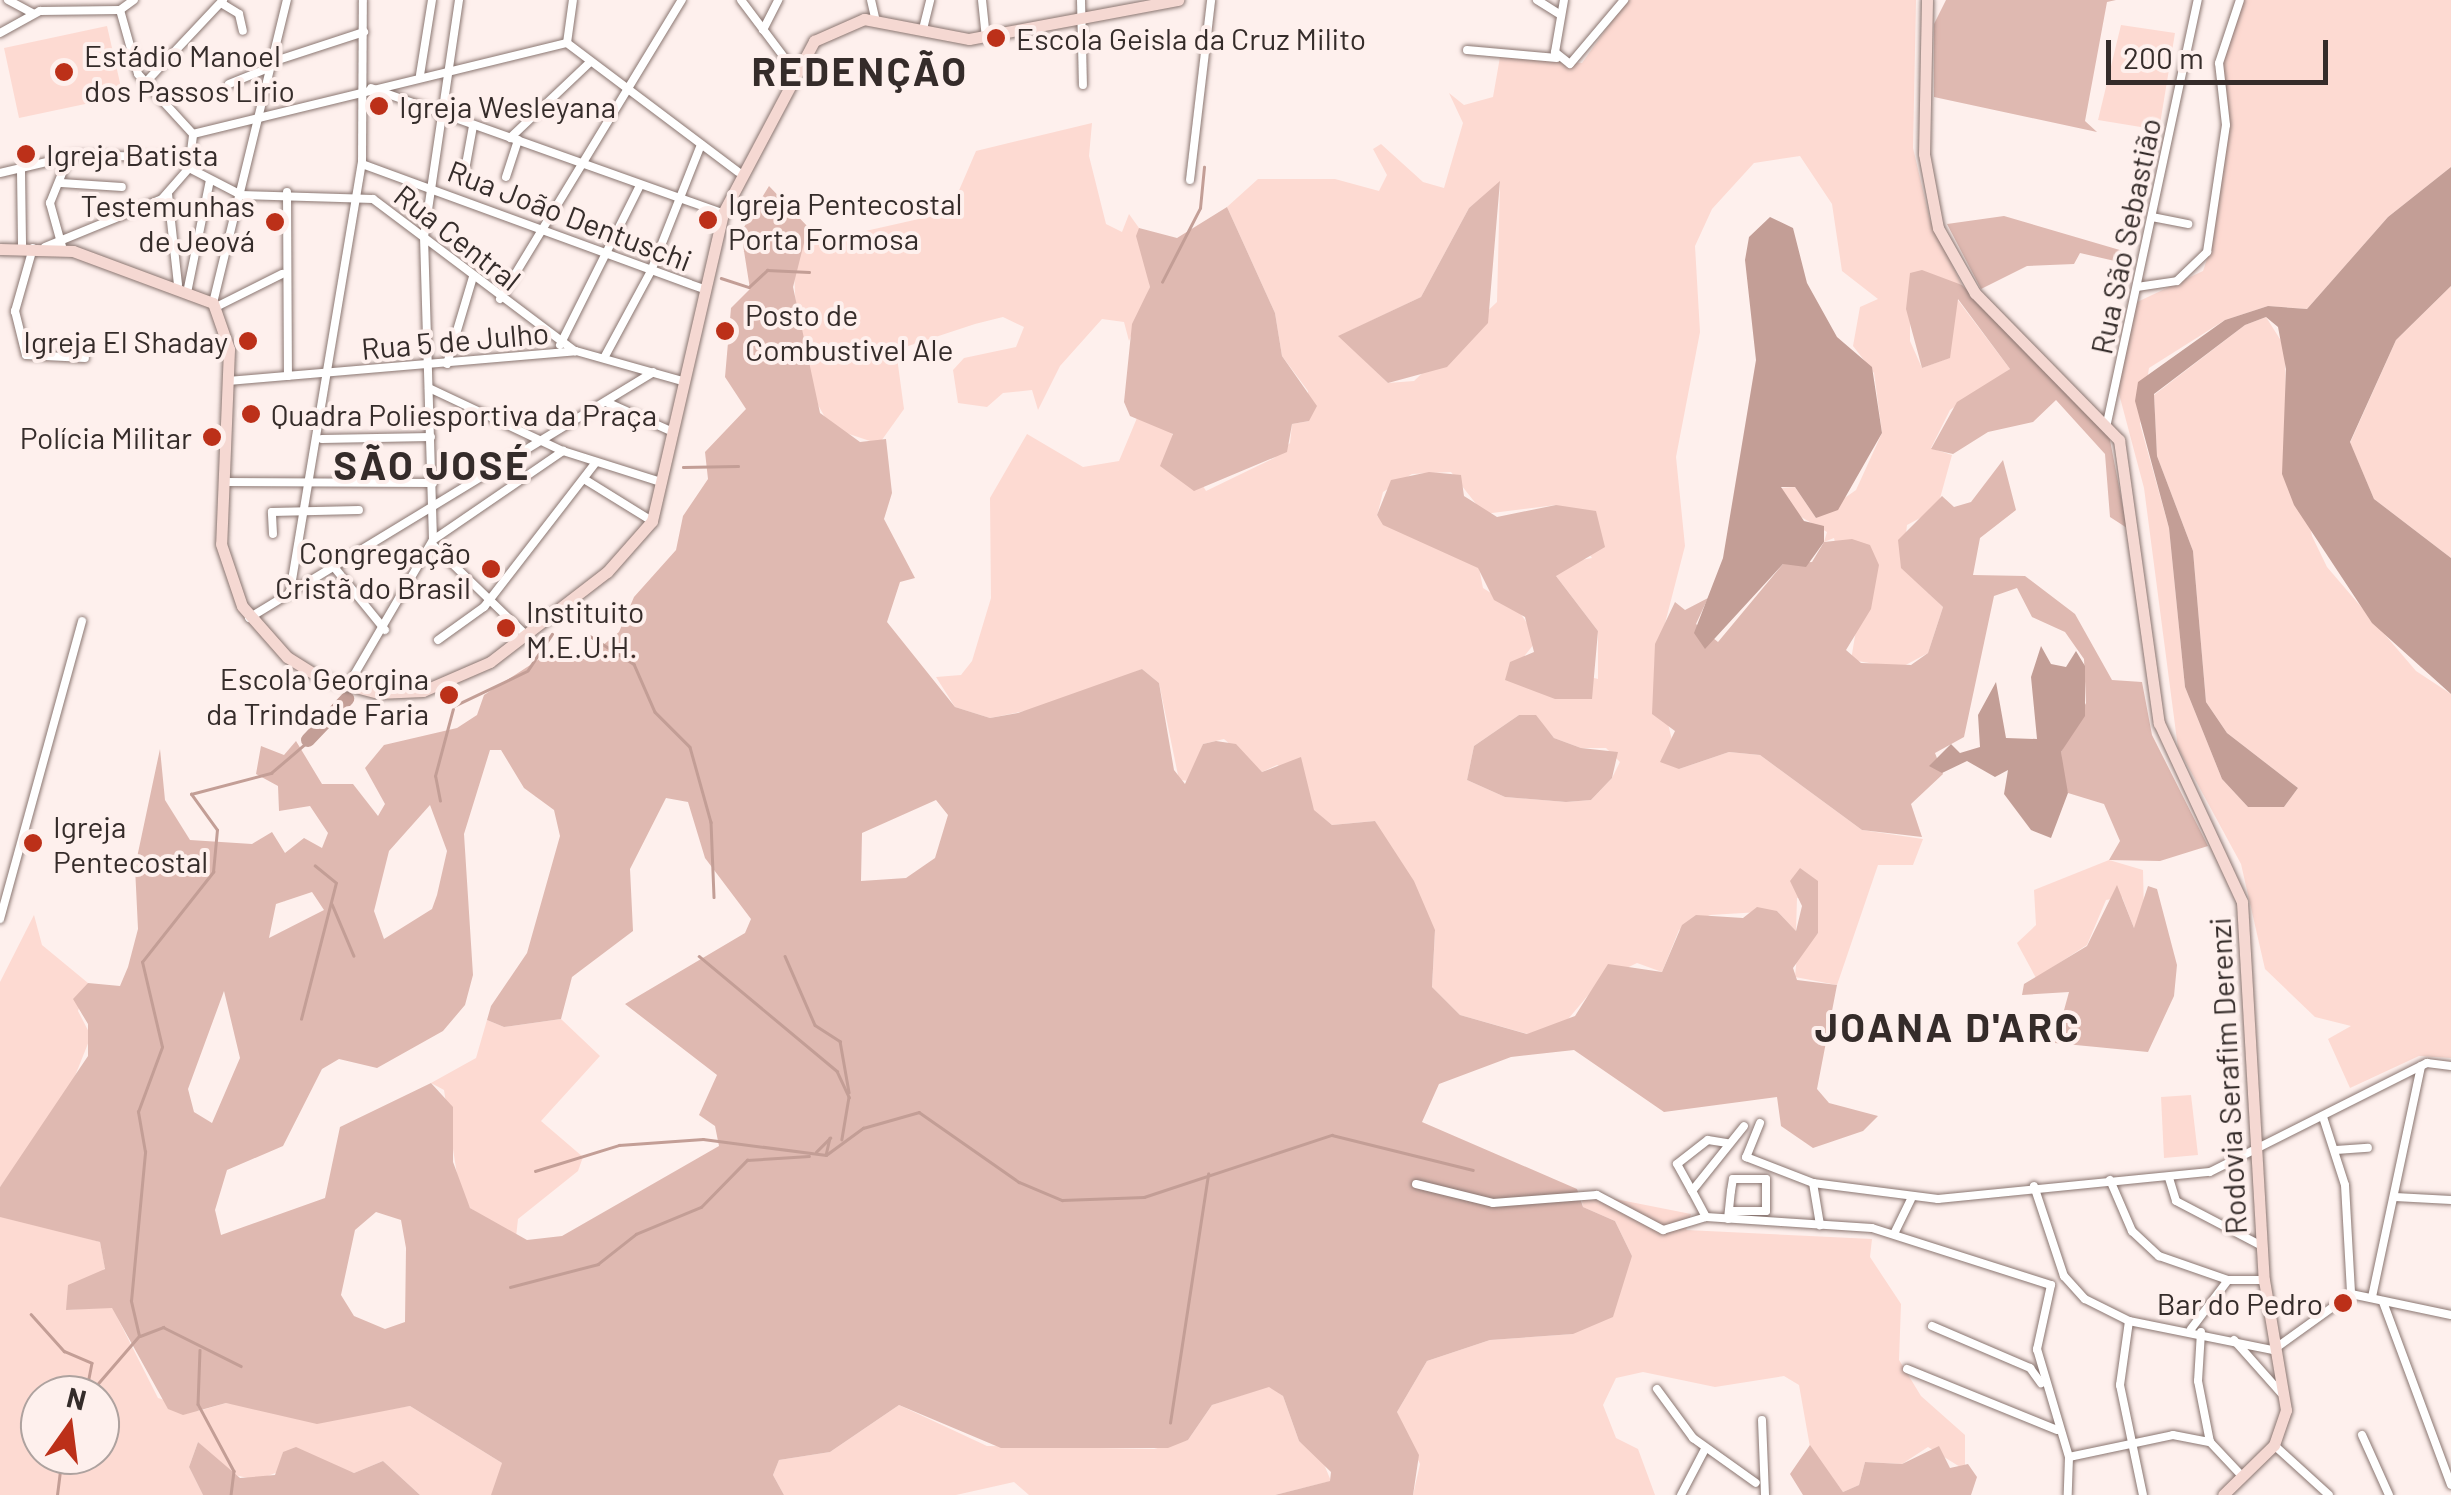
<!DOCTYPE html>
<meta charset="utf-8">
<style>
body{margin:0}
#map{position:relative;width:2451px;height:1495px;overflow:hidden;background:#fef0ed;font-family:Barlow,sans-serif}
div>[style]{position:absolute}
.green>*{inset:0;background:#fddad2}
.forest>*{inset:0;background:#dfb9b1}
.water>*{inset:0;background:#c39e96}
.stream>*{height:2.5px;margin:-1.25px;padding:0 1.25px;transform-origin:1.25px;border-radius:1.25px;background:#c39e96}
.river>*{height:14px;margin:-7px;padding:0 7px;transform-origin:7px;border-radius:7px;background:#c39e96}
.roads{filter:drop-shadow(0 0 2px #8a7671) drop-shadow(0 0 2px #8a7671)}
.minor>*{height:8px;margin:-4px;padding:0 4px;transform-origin:4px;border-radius:4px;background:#fff}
.secondary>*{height:11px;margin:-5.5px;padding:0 5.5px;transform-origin:5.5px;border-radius:5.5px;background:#f5d8d2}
.dots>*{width:28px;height:28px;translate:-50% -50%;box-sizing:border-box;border:5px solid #fef0ed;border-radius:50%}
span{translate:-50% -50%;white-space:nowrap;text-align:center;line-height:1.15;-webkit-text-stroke:8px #fef0ed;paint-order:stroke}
.poi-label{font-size:30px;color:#352c2a}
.left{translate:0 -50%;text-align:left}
.right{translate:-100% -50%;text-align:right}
.street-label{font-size:30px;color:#352c2a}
.district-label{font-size:40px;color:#352c2a;font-weight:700;letter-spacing:2.5px}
.north{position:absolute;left:20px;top:1375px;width:100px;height:100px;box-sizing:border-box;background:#fef0ed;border:2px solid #aea29f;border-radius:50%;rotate:14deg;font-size:28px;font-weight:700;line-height:40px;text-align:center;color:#352c2a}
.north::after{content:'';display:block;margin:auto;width:35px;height:45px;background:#bc3019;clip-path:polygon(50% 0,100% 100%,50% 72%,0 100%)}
.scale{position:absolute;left:2106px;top:40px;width:222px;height:45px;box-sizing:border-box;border:5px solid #352c2a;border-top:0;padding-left:12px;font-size:30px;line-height:35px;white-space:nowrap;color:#352c2a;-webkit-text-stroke:8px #fef0ed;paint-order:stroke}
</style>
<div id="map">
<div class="green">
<div style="clip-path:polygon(evenodd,1627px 0,1916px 0,1913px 148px,1930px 220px,1962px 285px,1910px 273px,1910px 341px,1922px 368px,1949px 358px,1957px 299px,2010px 369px,1950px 410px,1931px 448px,1952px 455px,1937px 509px,1907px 525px,1902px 568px,1943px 607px,1928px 653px,1900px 668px,1851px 660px,1856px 630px,1834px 538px,1824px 542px,1827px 532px,1796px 514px,1781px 488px,1795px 487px,1816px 518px,1856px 490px,1882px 433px,1874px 373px,1853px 346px,1860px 307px,1878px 299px,1842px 271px,1832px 204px,1800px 156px,1754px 163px,1712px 209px,1695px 246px,1700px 332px,1676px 457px,1685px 546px,1654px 666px,1679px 769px,1729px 752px,1760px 755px,1862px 830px,1923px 839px,1913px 865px,1878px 865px,1837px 985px,1795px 977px,1797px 955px,1818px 933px,1817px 896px,1797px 898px,1796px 931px,1777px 911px,1710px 915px,1679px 930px,1662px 972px,1637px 963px,1600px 981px,1564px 1024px,1528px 1034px,1460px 1015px,1432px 987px,1435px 931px,1375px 821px,1332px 825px,1313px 810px,1300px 776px,1277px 765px,1262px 772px,1224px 739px,1203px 744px,1190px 781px,1179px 780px,1159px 683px,1142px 669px,1061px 704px,990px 718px,955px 707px,936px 677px,961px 675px,972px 661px,991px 598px,990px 498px,1027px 434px,1083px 467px,1119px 461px,1137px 418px,1168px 427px,1206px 491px,1274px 458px,1290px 443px,1292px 424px,1309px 421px,1308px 391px,1282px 356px,1275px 313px,1227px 207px,1258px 179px,1335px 179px,1379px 191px,1387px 175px,1373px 149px,1381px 144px,1423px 182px,1444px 188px,1463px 123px,1449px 93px,1464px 105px,1493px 97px,1500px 57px,1582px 63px,1627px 0,1500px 182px,1497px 302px,1414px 381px,1388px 383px,1339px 336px,1421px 297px,1469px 208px,1500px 182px,1627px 0,1451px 472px,1484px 514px,1556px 505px,1592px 558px,1565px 563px,1556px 576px,1598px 631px,1598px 679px,1522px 659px,1538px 639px,1518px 610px,1483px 588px,1479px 568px,1377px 516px,1383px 492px,1412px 474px,1451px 472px,1627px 0,1519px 715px,1535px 715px,1554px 738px,1581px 748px,1606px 748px,1620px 762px,1612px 778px,1591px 800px,1566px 802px,1505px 797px,1467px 780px,1474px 746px,1519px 715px)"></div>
<div style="clip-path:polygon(2240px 0,2451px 0,2451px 167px,2388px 217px,2307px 309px,2268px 306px,2225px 320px,2149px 368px,2140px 424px,2169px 528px,2185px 687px,2222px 779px,2248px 807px,2284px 807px,2298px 788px,2227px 733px,2206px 702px,2193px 551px,2157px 456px,2154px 395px,2245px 325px,2266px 317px,2285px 347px,2286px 403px,2312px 536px,2327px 567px,2416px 671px,2451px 694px,2451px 1058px,2419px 1056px,2350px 1088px,2328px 1039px,2351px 1026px,2315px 1017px,2265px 969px,2241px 864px,2178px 748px,2144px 488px,2118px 390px,2133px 304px,2203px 271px,2208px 256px,2228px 136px,2222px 69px)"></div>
<div style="clip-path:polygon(2121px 25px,2175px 33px,2159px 130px,2098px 120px)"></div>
<div style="clip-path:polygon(107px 26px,123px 96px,19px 118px,4px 48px)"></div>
<div style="clip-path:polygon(1092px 123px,1089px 156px,1106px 224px,1122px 232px,1129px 214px,1139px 228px,1150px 287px,1129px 341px,1124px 322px,1102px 319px,1060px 366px,1038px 410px,1032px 390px,1003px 393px,987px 407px,958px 403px,953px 370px,964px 358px,1016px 347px,1024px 327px,1003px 317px,975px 324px,896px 350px,904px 409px,879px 444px,831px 428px,809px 389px,797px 336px,794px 270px,808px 227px,839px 237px,932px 216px,954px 202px,976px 151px)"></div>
<div style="clip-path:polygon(2451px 286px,2451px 558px,2374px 499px,2350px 443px,2396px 340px)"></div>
<div style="clip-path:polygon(2109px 860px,2143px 870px,2144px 914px,2134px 928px,2122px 897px,2106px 900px,2087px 945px,2036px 978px,2017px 943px,2036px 925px,2034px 890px)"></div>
<div style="clip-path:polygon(34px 915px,42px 945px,88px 983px,78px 1011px,91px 1036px,65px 1101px,0 1187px,0 982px)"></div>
<div style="clip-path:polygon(561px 1019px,600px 1056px,541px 1121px,583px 1157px,578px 1171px,518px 1219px,516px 1237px,470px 1208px,459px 1188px,444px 1090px,431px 1083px,476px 1058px,487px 1020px,504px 1027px)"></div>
<div style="clip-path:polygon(2191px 1095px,2198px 1155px,2164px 1158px,2161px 1097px)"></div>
<div style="clip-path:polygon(1580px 1192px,1691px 1214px,1686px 1230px,1872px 1239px,1870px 1257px,1901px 1304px,1899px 1360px,1921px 1396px,1965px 1435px,1965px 1470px,1928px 1447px,1902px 1464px,1865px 1462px,1859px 1485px,1843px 1492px,1810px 1447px,1799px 1385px,1784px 1376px,1715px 1387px,1643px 1372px,1616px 1378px,1603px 1405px,1616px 1438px,1638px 1449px,1655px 1495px,1413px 1495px,1420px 1464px,1397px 1412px,1427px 1361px,1490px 1340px,1573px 1334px,1632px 1256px,1615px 1221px,1583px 1207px)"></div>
<div style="clip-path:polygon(evenodd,11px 1216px,100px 1242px,105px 1268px,66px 1310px,112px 1307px,158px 1398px,199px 1411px,226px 1403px,343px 1417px,410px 1406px,502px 1463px,499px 1486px,491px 1495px,420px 1495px,383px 1461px,354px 1473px,283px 1452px,278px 1472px,257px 1480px,230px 1474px,198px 1442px,189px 1467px,203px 1495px,0 1495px,0 1217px,11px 1216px,40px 1395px,100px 1395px,100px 1455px,40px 1455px,40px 1395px)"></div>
<div style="clip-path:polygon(1269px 1386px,1283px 1396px,1299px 1441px,1321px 1457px,1331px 1481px,1275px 1495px,1029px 1495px,1014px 1482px,956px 1495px,784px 1495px,773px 1475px,779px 1460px,830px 1452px,899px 1405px,987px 1446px,1154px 1449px,1188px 1440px,1212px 1405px)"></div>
</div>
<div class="forest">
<div style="clip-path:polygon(1946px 0,2116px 0,2107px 2px,2085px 121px,2097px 132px,1934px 97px,1934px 24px)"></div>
<div style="clip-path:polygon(1500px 181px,1488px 323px,1447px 367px,1388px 383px,1338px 336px,1421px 297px,1469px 208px)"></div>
<div style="clip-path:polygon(evenodd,769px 186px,808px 227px,793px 287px,820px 413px,860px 442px,886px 439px,892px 493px,884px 519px,915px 578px,900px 582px,887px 622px,955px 707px,990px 718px,1018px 713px,1142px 669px,1159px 683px,1174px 770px,1185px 784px,1203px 744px,1216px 741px,1236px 744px,1262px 772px,1301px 757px,1314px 810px,1332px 825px,1375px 821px,1414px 881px,1435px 930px,1432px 987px,1460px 1015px,1527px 1034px,1575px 1016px,1608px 964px,1662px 972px,1682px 925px,1696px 915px,1743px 918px,1757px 907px,1777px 911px,1796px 931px,1802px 906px,1790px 881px,1800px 868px,1818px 881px,1818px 933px,1793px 968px,1797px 980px,1837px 985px,1817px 1089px,1829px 1103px,1878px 1116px,1863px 1131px,1813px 1148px,1781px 1126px,1777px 1097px,1664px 1112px,1574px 1050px,1511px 1057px,1439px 1084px,1422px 1122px,1577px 1189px,1583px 1207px,1615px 1221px,1632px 1256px,1613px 1317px,1573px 1334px,1490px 1340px,1427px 1361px,1397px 1412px,1419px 1455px,1413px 1495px,1275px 1495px,1330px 1481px,1331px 1472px,1299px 1441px,1283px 1396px,1269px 1387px,1212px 1405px,1188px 1440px,1168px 1448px,1001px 1448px,899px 1405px,830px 1452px,779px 1460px,773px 1475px,784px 1495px,491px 1495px,502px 1463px,410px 1406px,317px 1424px,226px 1403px,183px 1415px,168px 1409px,112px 1308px,66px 1310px,68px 1285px,105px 1269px,100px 1242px,0 1217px,0 1187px,88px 1056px,88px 1024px,73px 999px,88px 983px,120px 986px,128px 967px,138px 929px,135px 867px,160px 749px,165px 800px,190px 840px,252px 844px,272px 832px,285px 853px,304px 838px,322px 848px,328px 833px,310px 806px,279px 811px,278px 786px,256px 774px,261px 746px,284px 755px,296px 741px,322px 784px,353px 784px,378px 816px,385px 804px,365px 768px,384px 745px,457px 728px,477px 715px,484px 695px,544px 656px,586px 659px,619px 632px,634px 597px,676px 550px,683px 516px,708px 479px,705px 452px,746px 409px,725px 377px,731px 308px,750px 289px,741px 232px,769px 186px,490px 750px,501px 750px,524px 788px,554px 810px,560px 836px,527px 953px,491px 1006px,487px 1020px,504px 1027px,561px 1019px,572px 977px,633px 931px,630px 869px,666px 798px,688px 802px,705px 858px,751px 919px,745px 933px,625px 1004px,717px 1075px,699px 1115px,715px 1126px,719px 1146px,562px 1236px,527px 1240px,470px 1208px,453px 1162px,453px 1107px,431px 1083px,340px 1127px,325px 1198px,221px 1235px,215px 1210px,227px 1170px,283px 1146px,322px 1069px,339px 1059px,377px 1068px,443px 1031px,465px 1005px,473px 975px,464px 834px,490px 750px,769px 186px,936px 800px,948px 815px,935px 858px,906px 878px,861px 881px,862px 833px,936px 800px,769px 186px,430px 805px,447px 851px,437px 895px,432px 909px,384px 939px,374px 911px,389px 851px,430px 805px,769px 186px,312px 892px,324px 910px,269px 938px,276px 904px,312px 892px,769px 186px,224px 991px,240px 1058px,212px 1123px,194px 1112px,188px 1089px,224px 991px,769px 186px,376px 1212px,401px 1220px,406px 1248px,405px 1322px,385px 1329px,354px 1316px,341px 1295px,355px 1230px,376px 1212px)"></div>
<div style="clip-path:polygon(1227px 207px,1275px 313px,1282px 356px,1317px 406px,1309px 421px,1292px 424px,1287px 452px,1194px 491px,1160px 466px,1173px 434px,1130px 416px,1124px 402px,1132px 324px,1150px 287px,1136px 236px,1139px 228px,1177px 238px)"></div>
<div style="clip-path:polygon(2004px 216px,2130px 253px,2128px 264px,2080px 253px,2074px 264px,2027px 266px,1981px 289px,1947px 224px)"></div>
<div style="clip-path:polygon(1922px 270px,1962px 285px,2109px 435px,2127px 528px,2110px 517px,2105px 454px,2056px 400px,2033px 422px,1988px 432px,1953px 454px,1931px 449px,1957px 402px,2010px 369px,1958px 299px,1950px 358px,1922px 368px,1906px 309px,1910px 273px)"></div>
<div style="clip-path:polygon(2003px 460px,2016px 510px,1980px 538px,1973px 575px,2025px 576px,2075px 614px,2112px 680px,2142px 682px,2152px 735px,2208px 846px,2160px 861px,2109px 860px,2120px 841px,2104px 804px,2068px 793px,2062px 778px,2061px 752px,2086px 703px,2084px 659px,2065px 632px,2032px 617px,2017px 588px,1994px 596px,1964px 737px,1935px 753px,1943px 774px,1911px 804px,1922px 837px,1862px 830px,1760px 755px,1729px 752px,1679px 769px,1660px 762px,1675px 731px,1652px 714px,1655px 644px,1675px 602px,1685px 610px,1708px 598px,1696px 624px,1718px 642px,1783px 564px,1812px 562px,1824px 542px,1852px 539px,1870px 545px,1879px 565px,1871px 609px,1846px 650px,1861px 663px,1911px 665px,1928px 653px,1943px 607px,1901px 568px,1898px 540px,1942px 496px,1954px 507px,1971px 502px)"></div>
<div style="clip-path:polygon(1429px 472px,1461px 475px,1464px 496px,1497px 517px,1556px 505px,1596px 511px,1605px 547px,1556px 576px,1598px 631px,1592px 699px,1555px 699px,1505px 680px,1510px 662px,1534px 652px,1525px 617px,1494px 600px,1478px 568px,1383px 525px,1377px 515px,1391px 480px)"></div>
<div style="clip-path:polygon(1519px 715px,1536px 715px,1554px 738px,1581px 748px,1618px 752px,1612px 778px,1591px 800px,1566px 802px,1505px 797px,1467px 780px,1474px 746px)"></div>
<div style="clip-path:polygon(2117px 885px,2134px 928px,2148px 886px,2157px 889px,2177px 965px,2174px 996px,2148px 1052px,2055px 1043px,2069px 992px,2022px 995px,2024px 984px,2087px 946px)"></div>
<div style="clip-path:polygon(198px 1442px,240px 1478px,275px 1475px,283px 1452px,296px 1447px,354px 1473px,383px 1461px,420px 1495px,203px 1495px,189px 1467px)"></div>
<div style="clip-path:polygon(1810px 1445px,1843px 1492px,1859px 1485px,1865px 1462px,1902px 1464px,1939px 1446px,1950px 1468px,1968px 1464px,1977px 1477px,1971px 1495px,1803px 1495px,1790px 1474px)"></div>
</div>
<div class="water">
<div style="clip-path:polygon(2451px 167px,2451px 286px,2396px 340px,2350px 442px,2374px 499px,2451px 558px,2451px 694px,2372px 623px,2294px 505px,2282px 474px,2286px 369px,2278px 327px,2266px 317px,2245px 325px,2154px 394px,2157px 456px,2193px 551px,2206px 702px,2227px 733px,2298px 788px,2284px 807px,2248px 807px,2222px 779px,2185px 687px,2169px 528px,2135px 401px,2138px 382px,2225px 320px,2268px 306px,2307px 309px,2388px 217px)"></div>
<div style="clip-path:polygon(1770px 217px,1793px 228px,1807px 283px,1837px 337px,1872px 367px,1882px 433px,1838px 510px,1816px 518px,1795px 487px,1781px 487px,1804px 521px,1824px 526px,1824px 542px,1806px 567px,1783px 564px,1705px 649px,1694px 633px,1723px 558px,1756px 360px,1745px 260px,1749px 237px)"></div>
<div style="clip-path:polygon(2041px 646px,2051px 664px,2066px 667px,2076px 651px,2085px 666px,2085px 716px,2061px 752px,2068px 793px,2051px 838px,2031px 830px,2004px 794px,2008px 770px,1995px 777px,1967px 761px,1942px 773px,1929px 766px,1951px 744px,1960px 753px,1980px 747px,1978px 715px,1996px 682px,2006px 738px,2037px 739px,2031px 677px)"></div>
</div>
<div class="stream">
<div style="left:721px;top:278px;width:29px;rotate:18deg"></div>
<div style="left:749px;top:287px;width:25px;rotate:-43deg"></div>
<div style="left:767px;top:270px;width:42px;rotate:2.7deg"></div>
<div style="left:1162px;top:282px;width:83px;rotate:-62.8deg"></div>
<div style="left:1200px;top:208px;width:41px;rotate:-84.4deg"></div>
<div style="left:683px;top:467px;width:55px;rotate:-1deg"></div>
<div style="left:590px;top:636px;width:52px;rotate:32.5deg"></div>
<div style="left:634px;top:664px;width:52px;rotate:66.4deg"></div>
<div style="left:655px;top:712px;width:49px;rotate:45deg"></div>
<div style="left:690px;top:747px;width:78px;rotate:74.4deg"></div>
<div style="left:711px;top:822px;width:75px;rotate:87.7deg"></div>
<div style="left:528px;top:670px;width:43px;rotate:-56.3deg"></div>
<div style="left:454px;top:706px;width:81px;rotate:-25.6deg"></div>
<div style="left:440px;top:801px;width:25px;rotate:-101deg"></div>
<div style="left:435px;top:776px;width:69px;rotate:-75deg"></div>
<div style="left:332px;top:904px;width:56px;rotate:67.1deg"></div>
<div style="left:699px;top:956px;width:180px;rotate:39.8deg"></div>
<div style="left:837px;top:1071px;width:29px;rotate:65deg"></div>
<div style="left:849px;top:1097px;width:43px;rotate:99.5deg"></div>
<div style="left:785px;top:956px;width:75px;rotate:66.5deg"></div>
<div style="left:815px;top:1025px;width:30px;rotate:33deg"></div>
<div style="left:840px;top:1041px;width:52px;rotate:80deg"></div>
<div style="left:301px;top:1019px;width:140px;rotate:-75.6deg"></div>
<div style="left:336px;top:883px;width:27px;rotate:-141deg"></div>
<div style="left:816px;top:1152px;width:20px;rotate:-45deg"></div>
<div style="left:830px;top:1138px;width:17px;rotate:103deg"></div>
<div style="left:535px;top:1171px;width:88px;rotate:-17.2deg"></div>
<div style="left:619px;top:1145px;width:84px;rotate:-4.1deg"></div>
<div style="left:703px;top:1139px;width:124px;rotate:7.4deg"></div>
<div style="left:826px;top:1155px;width:46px;rotate:-36.1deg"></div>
<div style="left:863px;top:1128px;width:58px;rotate:-15.9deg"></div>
<div style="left:919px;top:1112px;width:122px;rotate:35deg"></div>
<div style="left:1019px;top:1182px;width:47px;rotate:22.7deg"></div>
<div style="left:1062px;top:1200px;width:82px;rotate:-2.1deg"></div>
<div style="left:1144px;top:1197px;width:198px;rotate:-18.3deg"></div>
<div style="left:1332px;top:1135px;width:145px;rotate:13.9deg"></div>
<div style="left:510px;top:1287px;width:91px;rotate:-14.6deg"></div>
<div style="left:598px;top:1264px;width:48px;rotate:-38.3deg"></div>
<div style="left:636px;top:1234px;width:70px;rotate:-22.6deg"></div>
<div style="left:701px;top:1207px;width:66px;rotate:-45.6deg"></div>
<div style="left:747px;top:1160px;width:62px;rotate:-3.7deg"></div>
<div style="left:31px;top:1314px;width:50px;rotate:48.3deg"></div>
<div style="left:64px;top:1351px;width:30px;rotate:23deg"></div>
<div style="left:92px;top:1363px;width:33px;rotate:101deg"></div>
<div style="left:140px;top:1336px;width:25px;rotate:-21deg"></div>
<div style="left:163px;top:1327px;width:87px;rotate:26.6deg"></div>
<div style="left:200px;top:1350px;width:54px;rotate:92.1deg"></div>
<div style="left:198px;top:1404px;width:76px;rotate:61.8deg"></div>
<div style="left:234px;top:1471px;width:24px;rotate:97deg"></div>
<div style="left:88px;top:1395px;width:78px;rotate:-49.2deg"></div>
<div style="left:139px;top:1336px;width:36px;rotate:-103deg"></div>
<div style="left:131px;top:1301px;width:150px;rotate:-84.6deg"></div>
<div style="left:145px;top:1152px;width:41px;rotate:-99.9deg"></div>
<div style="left:138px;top:1112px;width:69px;rotate:-69.7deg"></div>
<div style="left:162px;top:1047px;width:87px;rotate:-103.2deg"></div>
<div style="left:142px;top:962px;width:115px;rotate:-51.7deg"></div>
<div style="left:213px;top:872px;width:42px;rotate:-84.6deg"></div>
<div style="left:217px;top:830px;width:44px;rotate:-125.8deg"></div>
<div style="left:191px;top:794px;width:83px;rotate:-14.7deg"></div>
<div style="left:271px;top:773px;width:45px;rotate:-40.5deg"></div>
<div style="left:1170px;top:1423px;width:252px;rotate:-81.3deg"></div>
<div style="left:57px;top:1495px;width:40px;rotate:-82.9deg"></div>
</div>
<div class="river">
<div style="left:308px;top:740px;width:57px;rotate:-46.4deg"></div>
</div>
<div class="roads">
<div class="minor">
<div style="left:8px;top:0;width:27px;rotate:28deg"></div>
<div style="left:741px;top:0;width:85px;rotate:53.1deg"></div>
<div style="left:871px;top:0;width:18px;rotate:77deg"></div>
<div style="left:982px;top:0;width:37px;rotate:84deg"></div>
<div style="left:1081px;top:0;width:85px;rotate:88.7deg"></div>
<div style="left:1537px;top:0;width:26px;rotate:32deg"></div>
<div style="left:1564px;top:0;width:53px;rotate:99.8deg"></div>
<div style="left:1555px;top:52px;width:19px;rotate:39deg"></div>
<div style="left:1570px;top:64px;width:84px;rotate:-49.8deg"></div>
<div style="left:221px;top:3px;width:21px;rotate:31deg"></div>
<div style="left:239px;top:14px;width:17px;rotate:77deg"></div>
<div style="left:923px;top:29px;width:30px;rotate:-76deg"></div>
<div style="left:763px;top:30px;width:34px;rotate:-63deg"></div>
<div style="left:0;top:33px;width:46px;rotate:-28.8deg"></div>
<div style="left:40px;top:11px;width:80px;rotate:-0.7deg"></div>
<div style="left:120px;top:10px;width:17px;rotate:-36deg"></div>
<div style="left:567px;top:43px;width:214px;rotate:37deg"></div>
<div style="left:567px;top:43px;width:43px;rotate:-82.1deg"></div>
<div style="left:1467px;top:50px;width:90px;rotate:5.1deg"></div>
<div style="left:272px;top:62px;width:97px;rotate:-18.1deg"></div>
<div style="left:420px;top:75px;width:76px;rotate:-80.9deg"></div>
<div style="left:145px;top:83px;width:114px;rotate:-46.8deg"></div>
<div style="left:229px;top:84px;width:45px;rotate:-22deg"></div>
<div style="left:371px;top:88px;width:374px;rotate:19.6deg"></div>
<div style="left:193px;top:134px;width:385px;rotate:-13.7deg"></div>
<div style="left:510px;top:138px;width:110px;rotate:-43.5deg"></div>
<div style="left:362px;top:164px;width:364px;rotate:20.1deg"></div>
<div style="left:189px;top:168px;width:59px;rotate:27.4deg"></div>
<div style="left:241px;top:195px;width:132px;rotate:1.7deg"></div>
<div style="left:373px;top:199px;width:253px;rotate:37deg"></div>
<div style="left:465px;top:170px;width:45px;rotate:-79.7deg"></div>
<div style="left:21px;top:171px;width:76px;rotate:89.2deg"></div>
<div style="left:0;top:173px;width:78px;rotate:-13.3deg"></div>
<div style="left:76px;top:155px;width:116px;rotate:1.5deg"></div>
<div style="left:506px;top:177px;width:39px;rotate:-72deg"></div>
<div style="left:1190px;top:180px;width:181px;rotate:-83.3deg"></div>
<div style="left:61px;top:183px;width:61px;rotate:3.8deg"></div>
<div style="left:287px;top:192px;width:184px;rotate:89.7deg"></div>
<div style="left:168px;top:194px;width:91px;rotate:83.7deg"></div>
<div style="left:2152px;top:217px;width:37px;rotate:11deg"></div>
<div style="left:45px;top:247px;width:126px;rotate:-22.3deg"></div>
<div style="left:162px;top:199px;width:41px;rotate:-48.9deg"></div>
<div style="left:189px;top:168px;width:34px;rotate:-83deg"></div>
<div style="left:193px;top:134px;width:81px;rotate:-132.5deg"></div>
<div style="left:138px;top:74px;width:66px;rotate:-105.7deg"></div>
<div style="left:33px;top:248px;width:66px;rotate:105.9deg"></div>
<div style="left:15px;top:311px;width:45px;rotate:76deg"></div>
<div style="left:26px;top:355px;width:59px;rotate:2.9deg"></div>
<div style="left:63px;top:250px;width:49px;rotate:-105.5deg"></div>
<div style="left:50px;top:203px;width:51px;rotate:-68deg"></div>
<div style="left:2137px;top:287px;width:40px;rotate:-8.5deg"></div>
<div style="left:2177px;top:281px;width:42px;rotate:-44deg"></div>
<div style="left:2207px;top:252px;width:128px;rotate:-81.5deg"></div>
<div style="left:2226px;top:125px;width:62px;rotate:-96.4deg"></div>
<div style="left:2219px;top:63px;width:66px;rotate:-71.6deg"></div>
<div style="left:188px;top:288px;width:110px;rotate:-78.5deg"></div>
<div style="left:500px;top:299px;width:350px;rotate:-58.7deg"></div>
<div style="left:213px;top:303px;width:312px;rotate:-76.3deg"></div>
<div style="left:216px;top:307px;width:74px;rotate:-26.6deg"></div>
<div style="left:560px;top:345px;width:179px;rotate:-63.4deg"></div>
<div style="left:604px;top:358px;width:99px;rotate:-61.6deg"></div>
<div style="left:651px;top:271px;width:136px;rotate:-68.4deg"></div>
<div style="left:447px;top:364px;width:91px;rotate:-73.4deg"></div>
<div style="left:228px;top:381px;width:349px;rotate:-4.9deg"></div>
<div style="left:576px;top:351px;width:110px;rotate:15.8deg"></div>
<div style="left:429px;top:388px;width:148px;rotate:25.2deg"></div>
<div style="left:563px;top:451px;width:103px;rotate:17.6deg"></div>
<div style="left:606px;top:402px;width:73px;rotate:24.1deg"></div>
<div style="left:2107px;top:423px;width:433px;rotate:-77.9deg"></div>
<div style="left:322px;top:439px;width:109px;rotate:-1.1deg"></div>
<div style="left:584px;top:479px;width:80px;rotate:31.7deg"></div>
<div style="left:223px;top:482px;width:210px;rotate:0.3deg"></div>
<div style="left:273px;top:534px;width:22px;rotate:-93deg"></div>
<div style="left:272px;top:512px;width:87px;rotate:-1.3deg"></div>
<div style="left:433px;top:540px;width:158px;rotate:-34.4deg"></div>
<div style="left:432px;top:544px;width:131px;rotate:44.1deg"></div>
<div style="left:334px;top:567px;width:81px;rotate:51deg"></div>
<div style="left:290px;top:592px;width:434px;rotate:-80.5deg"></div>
<div style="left:362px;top:164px;width:164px;rotate:-89.7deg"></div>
<div style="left:249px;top:618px;width:473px;rotate:-31.3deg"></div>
<div style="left:438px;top:640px;width:57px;rotate:-35.7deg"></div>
<div style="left:484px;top:607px;width:183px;rotate:-52.3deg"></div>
<div style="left:347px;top:687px;width:170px;rotate:-59.7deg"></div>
<div style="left:433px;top:540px;width:303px;rotate:-91.7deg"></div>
<div style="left:424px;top:237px;width:240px;rotate:-81.6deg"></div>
<div style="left:0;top:919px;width:309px;rotate:-74.6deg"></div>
<div style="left:2323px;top:1117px;width:71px;rotate:72.1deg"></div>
<div style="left:2345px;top:1185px;width:109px;rotate:86.8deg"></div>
<div style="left:1760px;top:1123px;width:37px;rotate:112deg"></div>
<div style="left:1746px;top:1157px;width:72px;rotate:21.2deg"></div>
<div style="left:1813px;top:1183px;width:126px;rotate:7.3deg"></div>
<div style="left:1938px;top:1199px;width:273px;rotate:-5.7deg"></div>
<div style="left:2210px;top:1172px;width:243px;rotate:-26.7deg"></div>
<div style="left:2427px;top:1063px;width:24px;rotate:7deg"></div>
<div style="left:2336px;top:1150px;width:32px;rotate:-4deg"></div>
<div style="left:2169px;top:1178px;width:24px;rotate:73deg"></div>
<div style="left:2176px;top:1201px;width:97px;rotate:27.6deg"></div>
<div style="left:2110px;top:1180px;width:56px;rotate:66.7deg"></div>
<div style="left:2132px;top:1231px;width:37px;rotate:43deg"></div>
<div style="left:2159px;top:1256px;width:73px;rotate:19.2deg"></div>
<div style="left:2228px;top:1280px;width:36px"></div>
<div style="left:1813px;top:1183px;width:43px;rotate:80.5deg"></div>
<div style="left:1416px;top:1184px;width:79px;rotate:13.9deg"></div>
<div style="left:1493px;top:1203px;width:104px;rotate:-4.4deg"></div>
<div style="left:1597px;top:1195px;width:75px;rotate:27.9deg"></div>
<div style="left:1663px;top:1230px;width:45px;rotate:-16.8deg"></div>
<div style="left:1706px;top:1217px;width:166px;rotate:3.8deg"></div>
<div style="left:1872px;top:1228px;width:188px;rotate:17.7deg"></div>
<div style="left:2034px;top:1186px;width:95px;rotate:71.6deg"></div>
<div style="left:2064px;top:1276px;width:31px;rotate:48deg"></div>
<div style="left:2085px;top:1299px;width:49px;rotate:26.6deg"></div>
<div style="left:2129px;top:1321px;width:147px;rotate:11.4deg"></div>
<div style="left:2273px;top:1350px;width:96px;rotate:-35.7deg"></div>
<div style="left:2351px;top:1294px;width:102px;rotate:11.9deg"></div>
<div style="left:1692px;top:1191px;width:31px;rotate:-119deg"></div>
<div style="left:1677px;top:1164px;width:39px;rotate:-38deg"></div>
<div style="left:1708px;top:1140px;width:20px;rotate:9deg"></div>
<div style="left:2395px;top:1197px;width:56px;rotate:3.1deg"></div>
<div style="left:1706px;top:1217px;width:30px;rotate:-118deg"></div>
<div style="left:1692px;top:1191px;width:83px;rotate:-51.3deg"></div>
<div style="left:1728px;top:1219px;width:28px;rotate:-84deg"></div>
<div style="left:1731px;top:1191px;width:12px;rotate:-81deg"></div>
<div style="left:1733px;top:1179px;width:33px"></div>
<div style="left:1766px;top:1179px;width:32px;rotate:90deg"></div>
<div style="left:1766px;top:1211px;width:37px;rotate:180deg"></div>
<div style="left:1894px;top:1234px;width:39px;rotate:-64deg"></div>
<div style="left:2051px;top:1285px;width:66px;rotate:102.3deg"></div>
<div style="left:2037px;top:1349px;width:113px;rotate:73.5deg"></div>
<div style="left:2069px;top:1457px;width:38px;rotate:92deg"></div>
<div style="left:2372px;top:1297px;width:236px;rotate:-78deg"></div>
<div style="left:2383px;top:1302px;width:195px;rotate:69.6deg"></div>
<div style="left:2129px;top:1321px;width:65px;rotate:98deg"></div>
<div style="left:2120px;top:1385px;width:112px;rotate:78.2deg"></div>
<div style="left:1932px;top:1326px;width:107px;rotate:23.2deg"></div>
<div style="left:2030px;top:1368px;width:19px;rotate:54deg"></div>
<div style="left:2191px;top:1329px;width:61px;rotate:-52.9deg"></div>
<div style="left:2201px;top:1332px;width:49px;rotate:93.5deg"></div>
<div style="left:2198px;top:1381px;width:62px;rotate:78.9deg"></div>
<div style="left:2234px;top:1340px;width:71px;rotate:48.4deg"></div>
<div style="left:1907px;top:1369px;width:162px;rotate:22.1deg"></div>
<div style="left:1657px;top:1389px;width:61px;rotate:53.7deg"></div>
<div style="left:1693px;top:1438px;width:77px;rotate:35.5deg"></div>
<div style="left:1762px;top:1420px;width:75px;rotate:87.7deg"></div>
<div style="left:2362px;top:1435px;width:66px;rotate:65.8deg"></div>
<div style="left:2274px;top:1445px;width:74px;rotate:42.3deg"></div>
<div style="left:2069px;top:1457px;width:106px;rotate:-11.9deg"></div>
<div style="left:2173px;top:1435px;width:38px;rotate:11deg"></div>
<div style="left:2210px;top:1442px;width:48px;rotate:46.7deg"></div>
<div style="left:1681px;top:1495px;width:52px;rotate:-62.4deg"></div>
</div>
<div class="secondary">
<div style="left:1927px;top:0;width:154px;rotate:91.1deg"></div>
<div style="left:1924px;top:154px;width:75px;rotate:79.3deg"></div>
<div style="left:1938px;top:228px;width:75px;rotate:60.4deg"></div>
<div style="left:1975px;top:293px;width:206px;rotate:45.6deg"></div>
<div style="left:2119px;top:440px;width:286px;rotate:82deg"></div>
<div style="left:2159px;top:723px;width:197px;rotate:65.1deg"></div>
<div style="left:2242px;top:902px;width:379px;rotate:86.7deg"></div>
<div style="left:2264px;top:1280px;width:132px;rotate:80.4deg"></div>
<div style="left:2286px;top:1410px;width:37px;rotate:109deg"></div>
<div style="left:2274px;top:1445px;width:71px;rotate:135.6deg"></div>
<div style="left:0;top:249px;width:73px;rotate:1.6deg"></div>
<div style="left:73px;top:251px;width:149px;rotate:20.4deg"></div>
<div style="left:213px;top:303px;width:49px;rotate:70.8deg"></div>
<div style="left:229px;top:349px;width:195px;rotate:92.3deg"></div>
<div style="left:221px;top:544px;width:65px;rotate:71.3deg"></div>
<div style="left:242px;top:606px;width:68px;rotate:48.6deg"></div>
<div style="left:287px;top:657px;width:40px;rotate:32deg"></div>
<div style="left:321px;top:678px;width:59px;rotate:14.7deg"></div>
<div style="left:378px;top:693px;width:45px;rotate:-2.5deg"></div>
<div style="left:423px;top:691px;width:73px;rotate:-23.4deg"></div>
<div style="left:490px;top:662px;width:148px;rotate:-37.6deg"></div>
<div style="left:607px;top:572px;width:68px;rotate:-48.6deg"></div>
<div style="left:652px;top:521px;width:316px;rotate:-77deg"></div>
<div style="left:723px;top:213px;width:195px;rotate:-62.1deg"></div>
<div style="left:814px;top:41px;width:55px;rotate:-23.7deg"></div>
<div style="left:864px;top:19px;width:107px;rotate:10.8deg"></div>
<div style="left:969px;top:39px;width:213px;rotate:-10.6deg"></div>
</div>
</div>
<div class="dots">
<div style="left:996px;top:38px;background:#bc3019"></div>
<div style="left:64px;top:72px;background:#bc3019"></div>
<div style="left:379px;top:106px;background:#bc3019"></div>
<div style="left:26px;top:154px;background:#bc3019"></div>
<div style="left:708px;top:220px;background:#bc3019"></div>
<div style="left:275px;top:222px;background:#bc3019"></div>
<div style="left:725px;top:331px;background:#bc3019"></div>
<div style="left:248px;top:341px;background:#bc3019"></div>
<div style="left:251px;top:414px;background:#bc3019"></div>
<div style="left:212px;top:437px;background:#bc3019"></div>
<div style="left:491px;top:569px;background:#bc3019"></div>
<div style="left:506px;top:628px;background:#bc3019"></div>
<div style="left:449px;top:695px;background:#bc3019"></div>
<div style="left:33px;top:843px;background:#bc3019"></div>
<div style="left:2343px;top:1303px;background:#bc3019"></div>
</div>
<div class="poi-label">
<span class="left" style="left:1016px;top:38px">Escola Geisla da Cruz Milito</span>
<span class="left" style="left:84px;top:72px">Estádio Manoel<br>dos Passos Lirio</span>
<span class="left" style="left:399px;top:106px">Igreja Wesleyana</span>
<span class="left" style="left:46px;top:154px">Igreja Batista</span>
<span class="left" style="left:728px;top:220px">Igreja Pentecostal<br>Porta Formosa</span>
<span class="right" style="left:255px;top:222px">Testemunhas<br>de Jeová</span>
<span class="left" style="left:745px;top:331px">Posto de<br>Combustivel Ale</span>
<span class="right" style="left:228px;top:341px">Igreja El Shaday</span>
<span class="left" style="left:271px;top:414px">Quadra Poliesportiva da Praça</span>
<span class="right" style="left:192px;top:437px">Polícia Militar</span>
<span class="right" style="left:471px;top:569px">Congregação<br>Cristã do Brasil</span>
<span class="left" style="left:526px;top:628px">Instituito<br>M.E.U.H.</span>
<span class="right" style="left:429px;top:695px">Escola Georgina<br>da Trindade Faria</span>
<span class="left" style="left:53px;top:843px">Igreja<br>Pentecostal</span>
<span class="right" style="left:2323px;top:1303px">Bar do Pedro</span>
</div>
<div class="street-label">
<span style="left:570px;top:215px;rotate:21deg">Rua João Dentuschi</span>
<span style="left:2125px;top:236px;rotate:-78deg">Rua São Sebastião</span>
<span style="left:458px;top:237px;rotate:38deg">Rua Central</span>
<span style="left:455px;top:340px;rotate:-5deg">Rua 5 de Julho</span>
<span style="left:2227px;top:1076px;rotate:-93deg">Rodovia Serafim Derenzi</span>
</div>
<div class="district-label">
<span style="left:860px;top:70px">REDENÇÃO</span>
<span style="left:432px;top:464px">SÃO JOSÉ</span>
<span style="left:1948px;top:1026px">JOANA D'ARC</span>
</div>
<div class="north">N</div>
<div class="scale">200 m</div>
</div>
